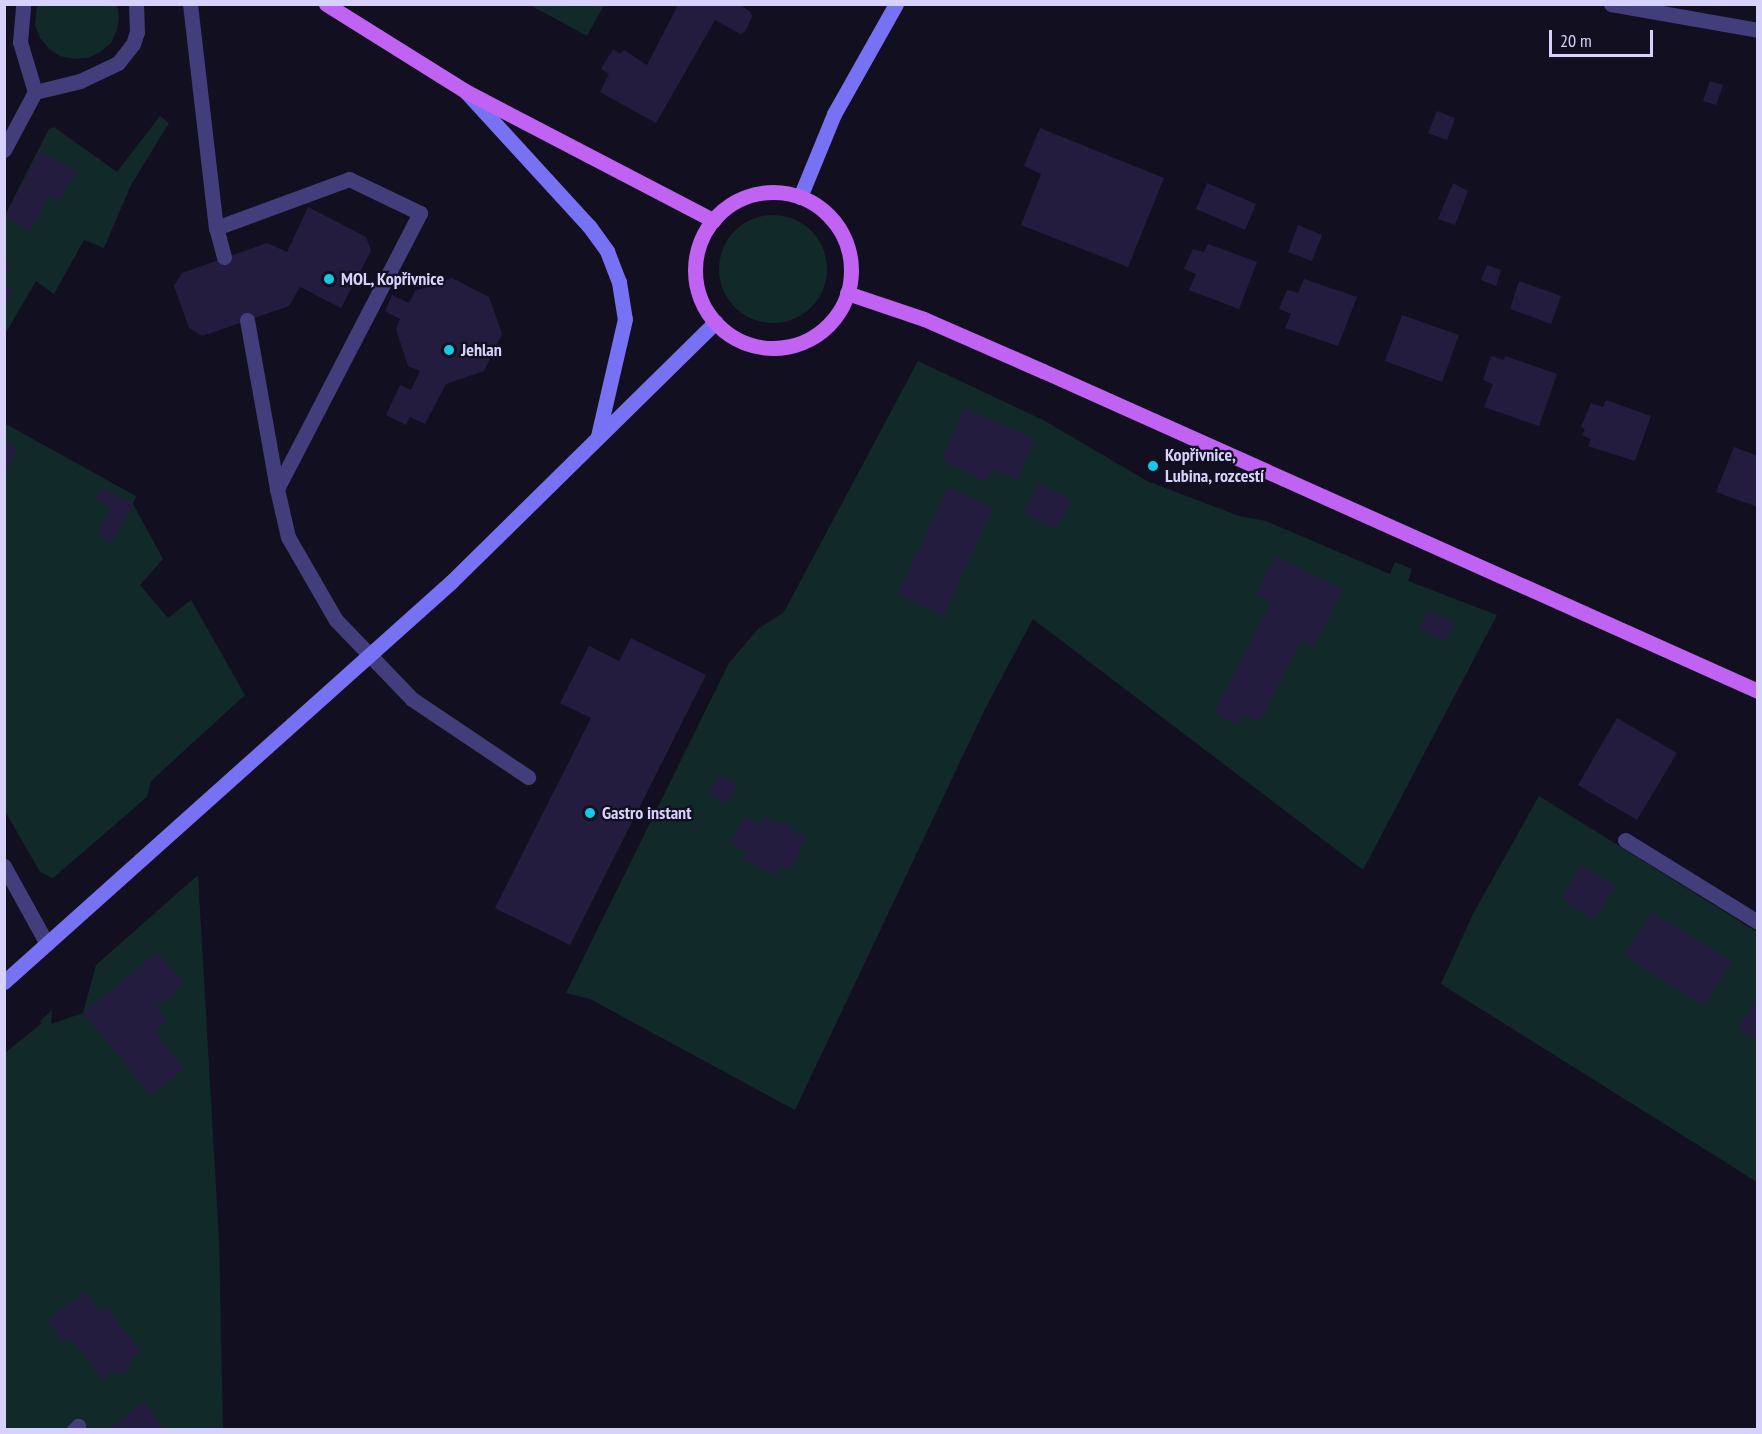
<!DOCTYPE html>
<meta charset="utf-8">
<style>
body{margin:0}
#map{position:relative;width:1762px;height:1434px;overflow:hidden;background:#120f20;font-family:"PT Sans Narrow",sans-serif}
div>[style]{position:absolute}
.green>*{inset:0;background:#122929}
.round{border-radius:50%}
.building>*{inset:0;background:#241c3f}
.lane>*{height:15px;margin:-7.5px;padding:0 7.5px;transform-origin:7.5px;border-radius:7.5px;background:#423e7b}
.street>*{height:15px;margin:-7.5px;padding:0 7.5px;transform-origin:7.5px;border-radius:7.5px;background:#423e7b}
.secondary>*{height:15px;margin:-7.5px;padding:0 7.5px;transform-origin:7.5px;border-radius:7.5px;background:#7771f3}
.primary>*{height:15px;margin:-7.5px;padding:0 7.5px;transform-origin:7.5px;border-radius:7.5px;background:#c062f2}
.primary>.ring{margin:-7.5px;padding:0;box-sizing:content-box;background:none;border:15px solid #c062f2;border-radius:50%}
.dots>*{width:16px;height:16px;translate:-50% -50%;box-sizing:border-box;border:3px solid #120f20;border-radius:50%}
span{translate:-50% -50%;white-space:nowrap;text-align:center;line-height:1.15;-webkit-text-stroke:4.5px #120f20;paint-order:stroke}
.poi-label{font-size:18px;color:#d7d2fb;font-weight:700}
.left{translate:0 -50%;text-align:left}
.frame{position:absolute;inset:0;border:6px solid #d7d2fb;pointer-events:none}
.scale{position:absolute;left:1549px;top:30px;width:104px;height:27px;box-sizing:border-box;border:3px solid #d7d2fb;border-top:0;padding-left:8px;font-size:18px;line-height:21px;white-space:nowrap;color:#d7d2fb;-webkit-text-stroke:4px #120f20;paint-order:stroke}
</style>
<div id="map">
<div class="green">
<div style="clip-path:polygon(37px 5px,117px 5px,119px 17px,117px 30px,111px 43px,100px 52px,88px 58px,74px 59px,60px 56px,49px 49px,40px 38px,35px 25px)"></div>
<div style="clip-path:polygon(530px 5px,604px 4px,604px 5px,587px 36px)"></div>
<div style="clip-path:polygon(160px 116px,169px 123px,131px 185px,104px 248px,84px 240px,54px 294px,36px 281px,5px 334px,4px 217px,49px 129px,54px 127px,117px 172px)"></div>
<div class="round" style="left:719px;top:215px;width:108px;height:108px"></div>
<div style="clip-path:polygon(918px 361px,1045px 421px,1147px 481px,1239px 516px,1266px 521px,1390px 574px,1395px 562px,1412px 569px,1408px 581px,1497px 615px,1363px 870px,1033px 619px,986px 707px,795px 1110px,590px 999px,566px 993px,729px 663px,758px 629px,784px 612px)"></div>
<div style="clip-path:polygon(4px 423px,136px 496px,133px 504px,163px 559px,140px 585px,168px 618px,191px 600px,245px 695px,151px 781px,147px 797px,53px 878px,40px 872px,5px 811px)"></div>
<div style="clip-path:polygon(1539px 796px,1757px 932px,1757px 1182px,1441px 984px,1473px 914px)"></div>
<div style="clip-path:polygon(198px 875px,219px 1240px,223px 1429px,5px 1430px,5px 1053px,42px 1023px,40px 1021px,52px 1010px,51px 1024px,83px 1013px,96px 965px)"></div>
</div>
<div class="building">
<div style="clip-path:polygon(672px 4px,738px 4px,751px 12px,752px 17px,745px 32px,740px 34px,715px 20px,656px 123px,600px 92px,609px 74px,601px 69px,613px 49px,620px 54px,624px 50px,647px 65px,677px 7px)"></div>
<div style="clip-path:polygon(1710px 81px,1723px 85px,1716px 105px,1703px 101px)"></div>
<div style="clip-path:polygon(1437px 111px,1455px 118px,1447px 140px,1428px 133px)"></div>
<div style="clip-path:polygon(1040px 128px,1164px 178px,1128px 267px,1021px 225px,1041px 174px,1024px 166px)"></div>
<div style="clip-path:polygon(40px 151px,76px 171px,60px 201px,49px 195px,31px 231px,5px 217px)"></div>
<div style="clip-path:polygon(1207px 183px,1256px 204px,1245px 230px,1196px 209px)"></div>
<div style="clip-path:polygon(1453px 183px,1468px 191px,1455px 225px,1438px 219px)"></div>
<div style="clip-path:polygon(308px 207px,366px 237px,371px 251px,341px 308px,300px 287px,289px 306px,202px 336px,189px 328px,174px 286px,182px 273px,267px 243px,287px 252px)"></div>
<div style="clip-path:polygon(1298px 225px,1322px 235px,1312px 261px,1288px 252px)"></div>
<div style="clip-path:polygon(1208px 244px,1257px 262px,1239px 309px,1189px 290px,1196px 274px,1184px 269px,1193px 249px,1204px 252px)"></div>
<div style="clip-path:polygon(4px 261px,11px 265px,4px 279px)"></div>
<div style="clip-path:polygon(1487px 265px,1501px 270px,1496px 286px,1481px 280px)"></div>
<div style="clip-path:polygon(452px 278px,489px 297px,502px 334px,484px 371px,446px 384px,425px 424px,410px 417px,406px 425px,386px 415px,400px 385px,411px 390px,420px 371px,408px 366px,396px 329px,400px 319px,385px 311px,392px 295px,409px 303px,415px 291px)"></div>
<div style="clip-path:polygon(1304px 279px,1357px 297px,1338px 346px,1285px 328px,1291px 314px,1279px 309px,1287px 290px,1298px 293px)"></div>
<div style="clip-path:polygon(1519px 281px,1561px 296px,1551px 324px,1510px 309px)"></div>
<div style="clip-path:polygon(4px 285px,14px 290px,4px 309px)"></div>
<div style="clip-path:polygon(1402px 315px,1459px 335px,1442px 382px,1385px 361px)"></div>
<div style="clip-path:polygon(1491px 356px,1504px 360px,1505px 356px,1557px 374px,1539px 426px,1484px 407px,1493px 384px,1483px 380px)"></div>
<div style="clip-path:polygon(1606px 400px,1651px 416px,1635px 461px,1588px 446px,1591px 439px,1582px 435px,1585px 429px,1581px 427px,1591px 403px,1603px 407px)"></div>
<div style="clip-path:polygon(964px 408px,1035px 439px,1017px 480px,992px 469px,986px 481px,942px 461px)"></div>
<div style="clip-path:polygon(4px 441px,18px 449px,4px 473px)"></div>
<div style="clip-path:polygon(1734px 447px,1758px 456px,1758px 507px,1716px 492px)"></div>
<div style="clip-path:polygon(1038px 483px,1071px 500px,1057px 529px,1024px 513px)"></div>
<div style="clip-path:polygon(948px 487px,993px 508px,944px 615px,898px 594px)"></div>
<div style="clip-path:polygon(102px 488px,133px 504px,112px 542px,97px 535px,111px 508px,95px 499px)"></div>
<div style="clip-path:polygon(1275px 556px,1343px 589px,1314px 647px,1301px 641px,1260px 722px,1243px 714px,1237px 725px,1214px 713px,1271px 603px,1256px 595px)"></div>
<div style="clip-path:polygon(1428px 610px,1455px 622px,1446px 641px,1419px 629px)"></div>
<div style="clip-path:polygon(631px 638px,706px 675px,570px 945px,495px 908px,591px 718px,560px 703px,589px 646px,619px 661px)"></div>
<div style="clip-path:polygon(1617px 718px,1677px 753px,1637px 820px,1578px 785px)"></div>
<div style="clip-path:polygon(719px 775px,737px 784px,727px 804px,709px 794px)"></div>
<div style="clip-path:polygon(744px 816px,760px 824px,764px 817px,778px 823px,784px 822px,790px 825px,792px 831px,806px 838px,790px 870px,780px 865px,776px 875px,743px 859px,747px 852px,730px 844px)"></div>
<div style="clip-path:polygon(1581px 865px,1615px 886px,1595px 920px,1561px 898px)"></div>
<div style="clip-path:polygon(1652px 912px,1732px 961px,1704px 1006px,1624px 955px)"></div>
<div style="clip-path:polygon(157px 952px,184px 984px,156px 1007px,167px 1021px,154px 1032px,184px 1069px,151px 1095px,83px 1013px)"></div>
<div style="clip-path:polygon(1758px 997px,1758px 1040px,1738px 1028px)"></div>
<div style="clip-path:polygon(85px 1292px,100px 1312px,106px 1307px,141px 1352px,130px 1359px,130px 1368px,122px 1374px,113px 1372px,103px 1380px,70px 1338px,64px 1342px,47px 1320px)"></div>
<div style="clip-path:polygon(144px 1401px,165px 1430px,107px 1430px)"></div>
</div>
<div class="lane">
<div style="left:190px;top:4px;width:226px;rotate:83.4deg"></div>
<div style="left:224px;top:257px;width:30px;rotate:-105deg"></div>
<div style="left:216px;top:228px;width:142px;rotate:-20.2deg"></div>
<div style="left:349px;top:179px;width:79px;rotate:25.6deg"></div>
<div style="left:420px;top:213px;width:311px;rotate:117.4deg"></div>
<div style="left:277px;top:489px;width:49px;rotate:77.1deg"></div>
<div style="left:288px;top:537px;width:96px;rotate:60deg"></div>
<div style="left:336px;top:620px;width:110px;rotate:46.1deg"></div>
<div style="left:412px;top:699px;width:140px;rotate:33.9deg"></div>
<div style="left:247px;top:320px;width:172px;rotate:79.9deg"></div>
<div style="left:1625px;top:840px;width:156px;rotate:31.7deg"></div>
</div>
<div class="street">
<div style="left:1611px;top:4px;width:149px;rotate:10deg"></div>
<div style="left:35px;top:92px;width:46px;rotate:-13.7deg"></div>
<div style="left:80px;top:81px;width:42px;rotate:-25.3deg"></div>
<div style="left:118px;top:63px;width:24px;rotate:-52deg"></div>
<div style="left:133px;top:44px;width:13px;rotate:-72deg"></div>
<div style="left:137px;top:32px;width:28px;rotate:-92deg"></div>
<div style="left:4px;top:150px;width:66px;rotate:-61.9deg"></div>
<div style="left:35px;top:92px;width:52px;rotate:-106.7deg"></div>
<div style="left:20px;top:42px;width:38px;rotate:-85deg"></div>
<div style="left:4px;top:866px;width:89px;rotate:61.1deg"></div>
<div style="left:74px;top:1430px;width:6px;rotate:-45deg"></div>
</div>
<div class="secondary">
<div style="left:467px;top:93px;width:180px;rotate:47.5deg"></div>
<div style="left:589px;top:226px;width:31px;rotate:54deg"></div>
<div style="left:607px;top:251px;width:33px;rotate:69deg"></div>
<div style="left:619px;top:282px;width:37px;rotate:81deg"></div>
<div style="left:625px;top:319px;width:120px;rotate:103deg"></div>
<div style="left:800px;top:197px;width:90px;rotate:-67.7deg"></div>
<div style="left:834px;top:114px;width:126px;rotate:-60.6deg"></div>
<div style="left:4px;top:982px;width:600px;rotate:-41.82deg"></div>
<div style="left:451px;top:582px;width:371px;rotate:-44.5deg"></div>
</div>
<div class="primary">
<div style="left:326px;top:4px;width:164px;rotate:32deg"></div>
<div style="left:465px;top:91px;width:280px;rotate:27.5deg"></div>
<div class="ring" style="left:695px;top:192px;width:141px;height:141px"></div>
<div style="left:847px;top:293px;width:81px;rotate:18.7deg"></div>
<div style="left:924px;top:319px;width:130px;rotate:23.6deg"></div>
<div style="left:1043px;top:371px;width:783px;rotate:24.11deg"></div>
</div>
<div class="dots">
<div style="left:329px;top:279px;background:#13cbe6"></div>
<div style="left:449px;top:350px;background:#13cbe6"></div>
<div style="left:1153px;top:466px;background:#13cbe6"></div>
<div style="left:590px;top:813px;background:#13cbe6"></div>
</div>
<div class="poi-label">
<span class="left" style="left:341px;top:279px">MOL, Kopřivnice</span>
<span class="left" style="left:461px;top:350px">Jehlan</span>
<span class="left" style="left:1165px;top:466px">Kopřivnice,<br>Lubina, rozcestí</span>
<span class="left" style="left:602px;top:813px">Gastro instant</span>
</div>
<div class="frame"></div>
<div class="scale">20 m</div>
</div>
